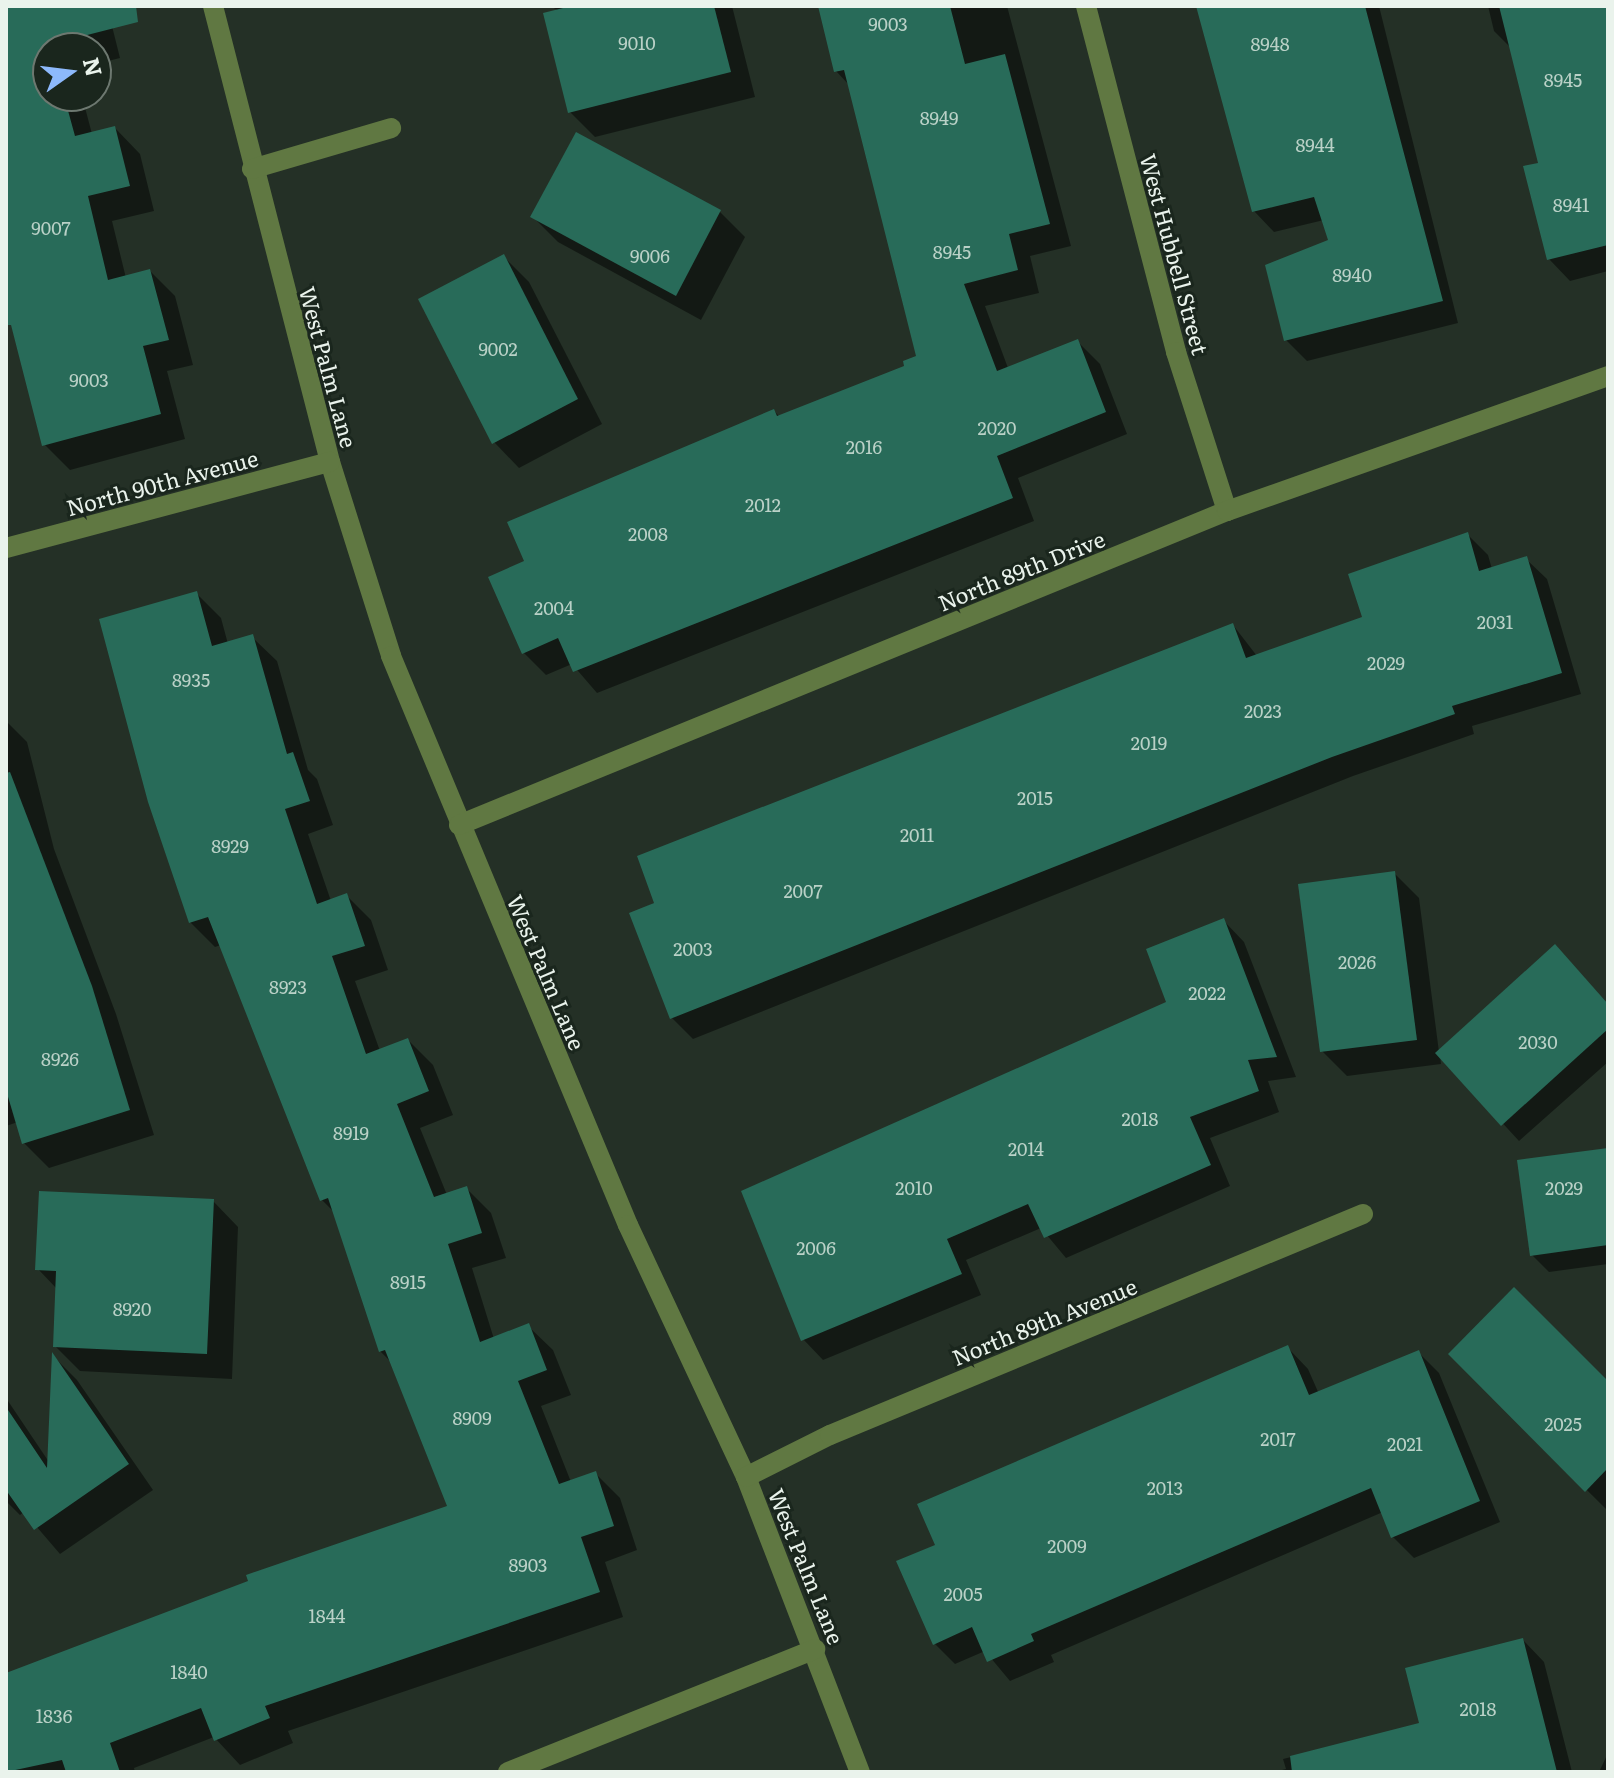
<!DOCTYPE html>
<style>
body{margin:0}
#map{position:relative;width:1614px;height:1778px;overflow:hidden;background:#243026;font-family:Literata,serif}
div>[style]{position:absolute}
.shadow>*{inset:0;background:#0007}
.building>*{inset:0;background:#286b59}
.street>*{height:20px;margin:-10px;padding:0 10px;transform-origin:10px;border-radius:10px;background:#607842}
span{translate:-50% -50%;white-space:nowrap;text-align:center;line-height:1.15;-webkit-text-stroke:6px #1a261d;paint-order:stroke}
.number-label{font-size:18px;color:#bad1c7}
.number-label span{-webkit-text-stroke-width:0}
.street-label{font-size:22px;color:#eaf3ec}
.frame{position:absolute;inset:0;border:8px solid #eaf3ec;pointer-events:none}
.north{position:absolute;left:32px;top:32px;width:80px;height:80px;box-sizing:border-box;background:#1a261d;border:2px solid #6d7870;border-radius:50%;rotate:76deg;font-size:22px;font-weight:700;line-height:32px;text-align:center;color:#eaf3ec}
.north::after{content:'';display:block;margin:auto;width:28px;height:36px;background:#8db9fc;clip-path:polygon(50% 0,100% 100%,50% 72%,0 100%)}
</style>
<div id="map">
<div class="shadow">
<div style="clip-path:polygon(6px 6px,107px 6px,120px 58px,96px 64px,96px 48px,48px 48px,48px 96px,82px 96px,92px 134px,115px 128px,140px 154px,154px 211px,112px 221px,126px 278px,150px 271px,175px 296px,193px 365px,167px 371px,185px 439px,70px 470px,44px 444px,6px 305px)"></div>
<div style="clip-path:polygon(550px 6px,566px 6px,563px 10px,732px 6px,755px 97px,595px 137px,570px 112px,559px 11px)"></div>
<div style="clip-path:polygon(820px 6px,1007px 6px,1071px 246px,1030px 256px,1039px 293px,985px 306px,1008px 368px,1077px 341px,1100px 364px,1127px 434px,1018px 478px,1034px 521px,597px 693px,572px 664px,546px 675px,524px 653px,527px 562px,774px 411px,780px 417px,907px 368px,918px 358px,850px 86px,836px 71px)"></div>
<div style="clip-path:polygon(1201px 6px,1379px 6px,1458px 323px,1307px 361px,1286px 340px,1330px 241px,1324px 220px,1274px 232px,1254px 211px)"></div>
<div style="clip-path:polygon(1488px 6px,1608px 6px,1608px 271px,1570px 281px,1549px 259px,1540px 164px,1512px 49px,1494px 31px)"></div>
<div style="clip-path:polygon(720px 212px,745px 237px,701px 320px,558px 242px,533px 217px)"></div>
<div style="clip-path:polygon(504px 257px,529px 282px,602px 424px,519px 468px,494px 442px)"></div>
<div style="clip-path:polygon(1467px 534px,1488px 555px,1492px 569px,1526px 559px,1547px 579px,1581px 694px,1472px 726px,1474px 734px,1353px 776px,693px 1039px,672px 1018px,631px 914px,1233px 625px,1257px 656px,1365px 618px,1350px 575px)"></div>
<div style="clip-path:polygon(196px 593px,221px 618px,228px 644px,252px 637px,277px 661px,308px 770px,317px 779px,333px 825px,308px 834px,331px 901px,347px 896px,371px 920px,388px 970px,355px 981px,380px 1051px,408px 1040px,433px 1065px,453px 1115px,420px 1128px,447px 1195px,466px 1188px,491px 1213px,506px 1258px,472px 1268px,494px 1339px,528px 1326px,553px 1350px,571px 1395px,541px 1406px,571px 1482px,595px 1473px,620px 1498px,637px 1550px,605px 1562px,623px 1617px,288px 1731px,293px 1743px,240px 1765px,214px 1737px,134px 1768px,135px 1772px,6px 1772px,6px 1675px,449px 1508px,392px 1363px,380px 1351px,336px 1214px,322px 1200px,221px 945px,215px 947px,190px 922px)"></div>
<div style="clip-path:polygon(6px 721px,27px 742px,54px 849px,116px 1014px,154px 1135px,49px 1168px,24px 1143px,18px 1122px,6px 1126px)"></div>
<div style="clip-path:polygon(1394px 873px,1419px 898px,1439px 1052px,1608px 1004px,1608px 1062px,1519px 1141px,1440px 1055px,1441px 1064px,1347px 1076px,1322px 1051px)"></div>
<div style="clip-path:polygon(1224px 921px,1244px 942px,1296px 1077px,1268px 1081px,1279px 1112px,1210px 1138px,1230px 1186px,1066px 1258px,1041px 1228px,966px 1260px,981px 1295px,823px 1360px,803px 1339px,1169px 1004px)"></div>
<div style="clip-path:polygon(1608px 1150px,1608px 1264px,1549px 1272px,1532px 1255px)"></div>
<div style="clip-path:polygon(213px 1201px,238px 1227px,232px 1379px,80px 1371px,55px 1346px,57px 1289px,38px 1269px)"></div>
<div style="clip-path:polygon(1288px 1348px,1308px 1369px,1319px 1394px,1418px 1352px,1439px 1373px,1500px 1522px,1414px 1558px,1393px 1537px,1383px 1512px,1051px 1655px,1054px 1662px,1010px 1681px,985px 1651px,955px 1664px,934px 1643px,938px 1546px)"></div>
<div style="clip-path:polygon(1450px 1354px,1608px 1383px,1608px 1511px)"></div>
<div style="clip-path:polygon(54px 1357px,77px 1380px,153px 1490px,60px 1554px,24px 1512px,20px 1515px,6px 1501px,6px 1398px,49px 1462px)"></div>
<div style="clip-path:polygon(1523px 1640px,1544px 1662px,1572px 1772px,1274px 1772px,1286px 1769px,1283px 1759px,1421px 1725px)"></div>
<div style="clip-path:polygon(1608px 1753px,1608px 1772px,1599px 1772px)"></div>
</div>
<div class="building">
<div style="clip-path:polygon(6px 6px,136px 6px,138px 22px,52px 44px,48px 96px,64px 96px,75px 136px,115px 126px,130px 186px,88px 196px,108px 280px,150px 269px,169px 340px,143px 346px,161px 414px,42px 446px,11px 325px,6px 325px)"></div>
<div style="clip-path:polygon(571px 6px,714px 6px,731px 72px,568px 113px,543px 13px)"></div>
<div style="clip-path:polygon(818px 6px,950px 6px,965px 64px,1005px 54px,1050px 224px,1009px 234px,1018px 270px,964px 284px,997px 371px,1078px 339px,1106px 412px,997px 456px,1013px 498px,573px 672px,558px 638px,522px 654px,488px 577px,524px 561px,507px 522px,774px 409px,777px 416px,904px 366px,903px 361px,916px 356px,844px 70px,834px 72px)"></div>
<div style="clip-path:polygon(1196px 6px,1365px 6px,1443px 301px,1284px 341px,1265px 265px,1328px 240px,1314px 197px,1252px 212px)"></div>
<div style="clip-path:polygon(1499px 6px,1608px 6px,1608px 245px,1547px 260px,1523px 166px,1538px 163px)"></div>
<div style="clip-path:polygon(576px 132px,721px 210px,676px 296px,530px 217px)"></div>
<div style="clip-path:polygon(504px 254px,578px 399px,492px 444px,418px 299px)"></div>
<div style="clip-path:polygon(1468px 532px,1479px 571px,1527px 556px,1562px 673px,1452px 706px,1455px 714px,1332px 757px,670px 1019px,629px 913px,654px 903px,637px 856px,1233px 623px,1246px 658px,1362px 617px,1348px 574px)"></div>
<div style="clip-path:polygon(197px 591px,212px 646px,253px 634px,287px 754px,293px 752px,310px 801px,285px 809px,317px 904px,347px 893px,365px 946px,332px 956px,366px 1054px,408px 1038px,429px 1091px,397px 1104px,434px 1197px,467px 1186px,482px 1233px,448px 1244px,480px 1342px,529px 1323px,547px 1370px,518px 1381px,559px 1484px,596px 1471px,614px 1526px,581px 1537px,600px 1592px,265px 1706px,270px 1718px,214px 1741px,201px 1708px,110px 1743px,120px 1772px,66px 1772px,62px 1760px,6px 1772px,6px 1673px,248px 1581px,246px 1575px,447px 1506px,385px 1350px,379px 1352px,328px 1198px,320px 1201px,208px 917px,189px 923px,148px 802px,99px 619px)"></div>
<div style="clip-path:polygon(10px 772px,92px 986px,130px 1110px,22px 1144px,6px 1090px,6px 773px)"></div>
<div style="clip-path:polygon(1395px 871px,1417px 1040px,1320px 1052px,1298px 884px)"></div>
<div style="clip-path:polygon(1224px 918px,1277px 1057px,1248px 1060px,1259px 1091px,1190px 1117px,1211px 1165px,1044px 1238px,1028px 1204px,947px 1239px,962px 1274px,801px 1341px,741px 1191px,1166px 1002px,1146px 949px)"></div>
<div style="clip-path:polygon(1555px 944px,1608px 1004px,1608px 1029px,1501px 1126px,1435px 1053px)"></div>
<div style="clip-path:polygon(1608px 1148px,1608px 1245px,1530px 1256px,1517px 1160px)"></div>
<div style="clip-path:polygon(39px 1191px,214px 1199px,207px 1354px,53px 1347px,56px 1271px,35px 1270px)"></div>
<div style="clip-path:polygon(1514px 1287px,1608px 1381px,1608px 1468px,1585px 1492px,1448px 1354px)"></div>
<div style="clip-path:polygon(1288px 1345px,1309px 1395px,1419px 1350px,1480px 1501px,1391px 1538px,1371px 1488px,1031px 1634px,1034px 1641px,987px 1662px,972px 1627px,933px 1645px,896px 1561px,935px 1545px,917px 1504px)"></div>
<div style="clip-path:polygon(52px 1352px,129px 1464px,34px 1530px,6px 1490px,6px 1407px,47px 1468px)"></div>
<div style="clip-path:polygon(1523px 1638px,1557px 1772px,1292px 1772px,1290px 1756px,1419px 1723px,1405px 1668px)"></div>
</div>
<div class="street">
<div style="left:213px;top:6px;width:471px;rotate:75.6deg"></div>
<div style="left:330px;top:462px;width:203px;rotate:72.5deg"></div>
<div style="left:391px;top:656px;width:616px;rotate:67.39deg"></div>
<div style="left:628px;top:1225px;width:278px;rotate:64.9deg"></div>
<div style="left:746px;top:1477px;width:316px;rotate:68.9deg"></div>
<div style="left:1086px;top:6px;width:358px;rotate:75.4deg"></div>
<div style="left:1176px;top:352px;width:167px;rotate:72.2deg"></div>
<div style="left:252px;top:169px;width:145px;rotate:-16.4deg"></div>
<div style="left:6px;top:548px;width:335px;rotate:-14.9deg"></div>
<div style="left:459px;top:825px;width:830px;rotate:-22.24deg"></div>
<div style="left:1227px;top:511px;width:404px;rotate:-19.5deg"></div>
<div style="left:746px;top:1477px;width:94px;rotate:-26.6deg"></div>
<div style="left:830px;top:1435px;width:577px;rotate:-22.52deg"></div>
<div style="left:508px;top:1772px;width:331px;rotate:-21.8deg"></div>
</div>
<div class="number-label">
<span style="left:888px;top:24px">9003</span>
<span style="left:637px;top:43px">9010</span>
<span style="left:1270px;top:44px">8948</span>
<span style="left:1563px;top:80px">8945</span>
<span style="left:939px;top:118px">8949</span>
<span style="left:1315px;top:145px">8944</span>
<span style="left:1571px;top:205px">8941</span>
<span style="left:51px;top:228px">9007</span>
<span style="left:952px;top:252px">8945</span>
<span style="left:650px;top:256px">9006</span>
<span style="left:1352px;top:275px">8940</span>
<span style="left:498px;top:349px">9002</span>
<span style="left:89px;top:380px">9003</span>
<span style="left:997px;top:428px">2020</span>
<span style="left:864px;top:447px">2016</span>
<span style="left:763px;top:505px">2012</span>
<span style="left:648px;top:534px">2008</span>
<span style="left:554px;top:608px">2004</span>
<span style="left:1495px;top:622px">2031</span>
<span style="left:1386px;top:663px">2029</span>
<span style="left:191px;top:680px">8935</span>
<span style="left:1263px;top:711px">2023</span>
<span style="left:1149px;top:743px">2019</span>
<span style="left:1035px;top:798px">2015</span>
<span style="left:917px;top:835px">2011</span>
<span style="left:230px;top:846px">8929</span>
<span style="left:803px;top:891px">2007</span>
<span style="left:693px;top:949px">2003</span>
<span style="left:1357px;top:962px">2026</span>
<span style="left:288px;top:987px">8923</span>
<span style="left:1207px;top:993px">2022</span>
<span style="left:1538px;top:1042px">2030</span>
<span style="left:60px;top:1059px">8926</span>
<span style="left:1140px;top:1119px">2018</span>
<span style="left:351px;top:1133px">8919</span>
<span style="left:1026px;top:1149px">2014</span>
<span style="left:914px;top:1188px">2010</span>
<span style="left:1564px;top:1188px">2029</span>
<span style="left:816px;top:1248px">2006</span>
<span style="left:408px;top:1282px">8915</span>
<span style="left:132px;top:1309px">8920</span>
<span style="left:472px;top:1418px">8909</span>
<span style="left:1563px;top:1424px">2025</span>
<span style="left:1278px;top:1439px">2017</span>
<span style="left:1405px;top:1444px">2021</span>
<span style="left:1165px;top:1488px">2013</span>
<span style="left:1067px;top:1546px">2009</span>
<span style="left:528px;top:1565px">8903</span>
<span style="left:963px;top:1594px">2005</span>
<span style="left:327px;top:1616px">1844</span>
<span style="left:189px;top:1672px">1840</span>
<span style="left:1478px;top:1709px">2018</span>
<span style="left:54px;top:1716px">1836</span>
</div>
<div class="street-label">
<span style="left:1175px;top:254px;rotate:75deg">West Hubbell Street</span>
<span style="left:329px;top:367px;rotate:75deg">West Palm Lane</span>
<span style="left:162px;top:482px;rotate:-15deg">North 90th Avenue</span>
<span style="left:1021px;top:570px;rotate:-22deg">North 89th Drive</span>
<span style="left:547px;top:972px;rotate:67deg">West Palm Lane</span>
<span style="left:1044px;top:1321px;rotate:-22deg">North 89th Avenue</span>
<span style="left:807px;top:1566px;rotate:68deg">West Palm Lane</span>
</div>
<div class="frame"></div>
<div class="north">N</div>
</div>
